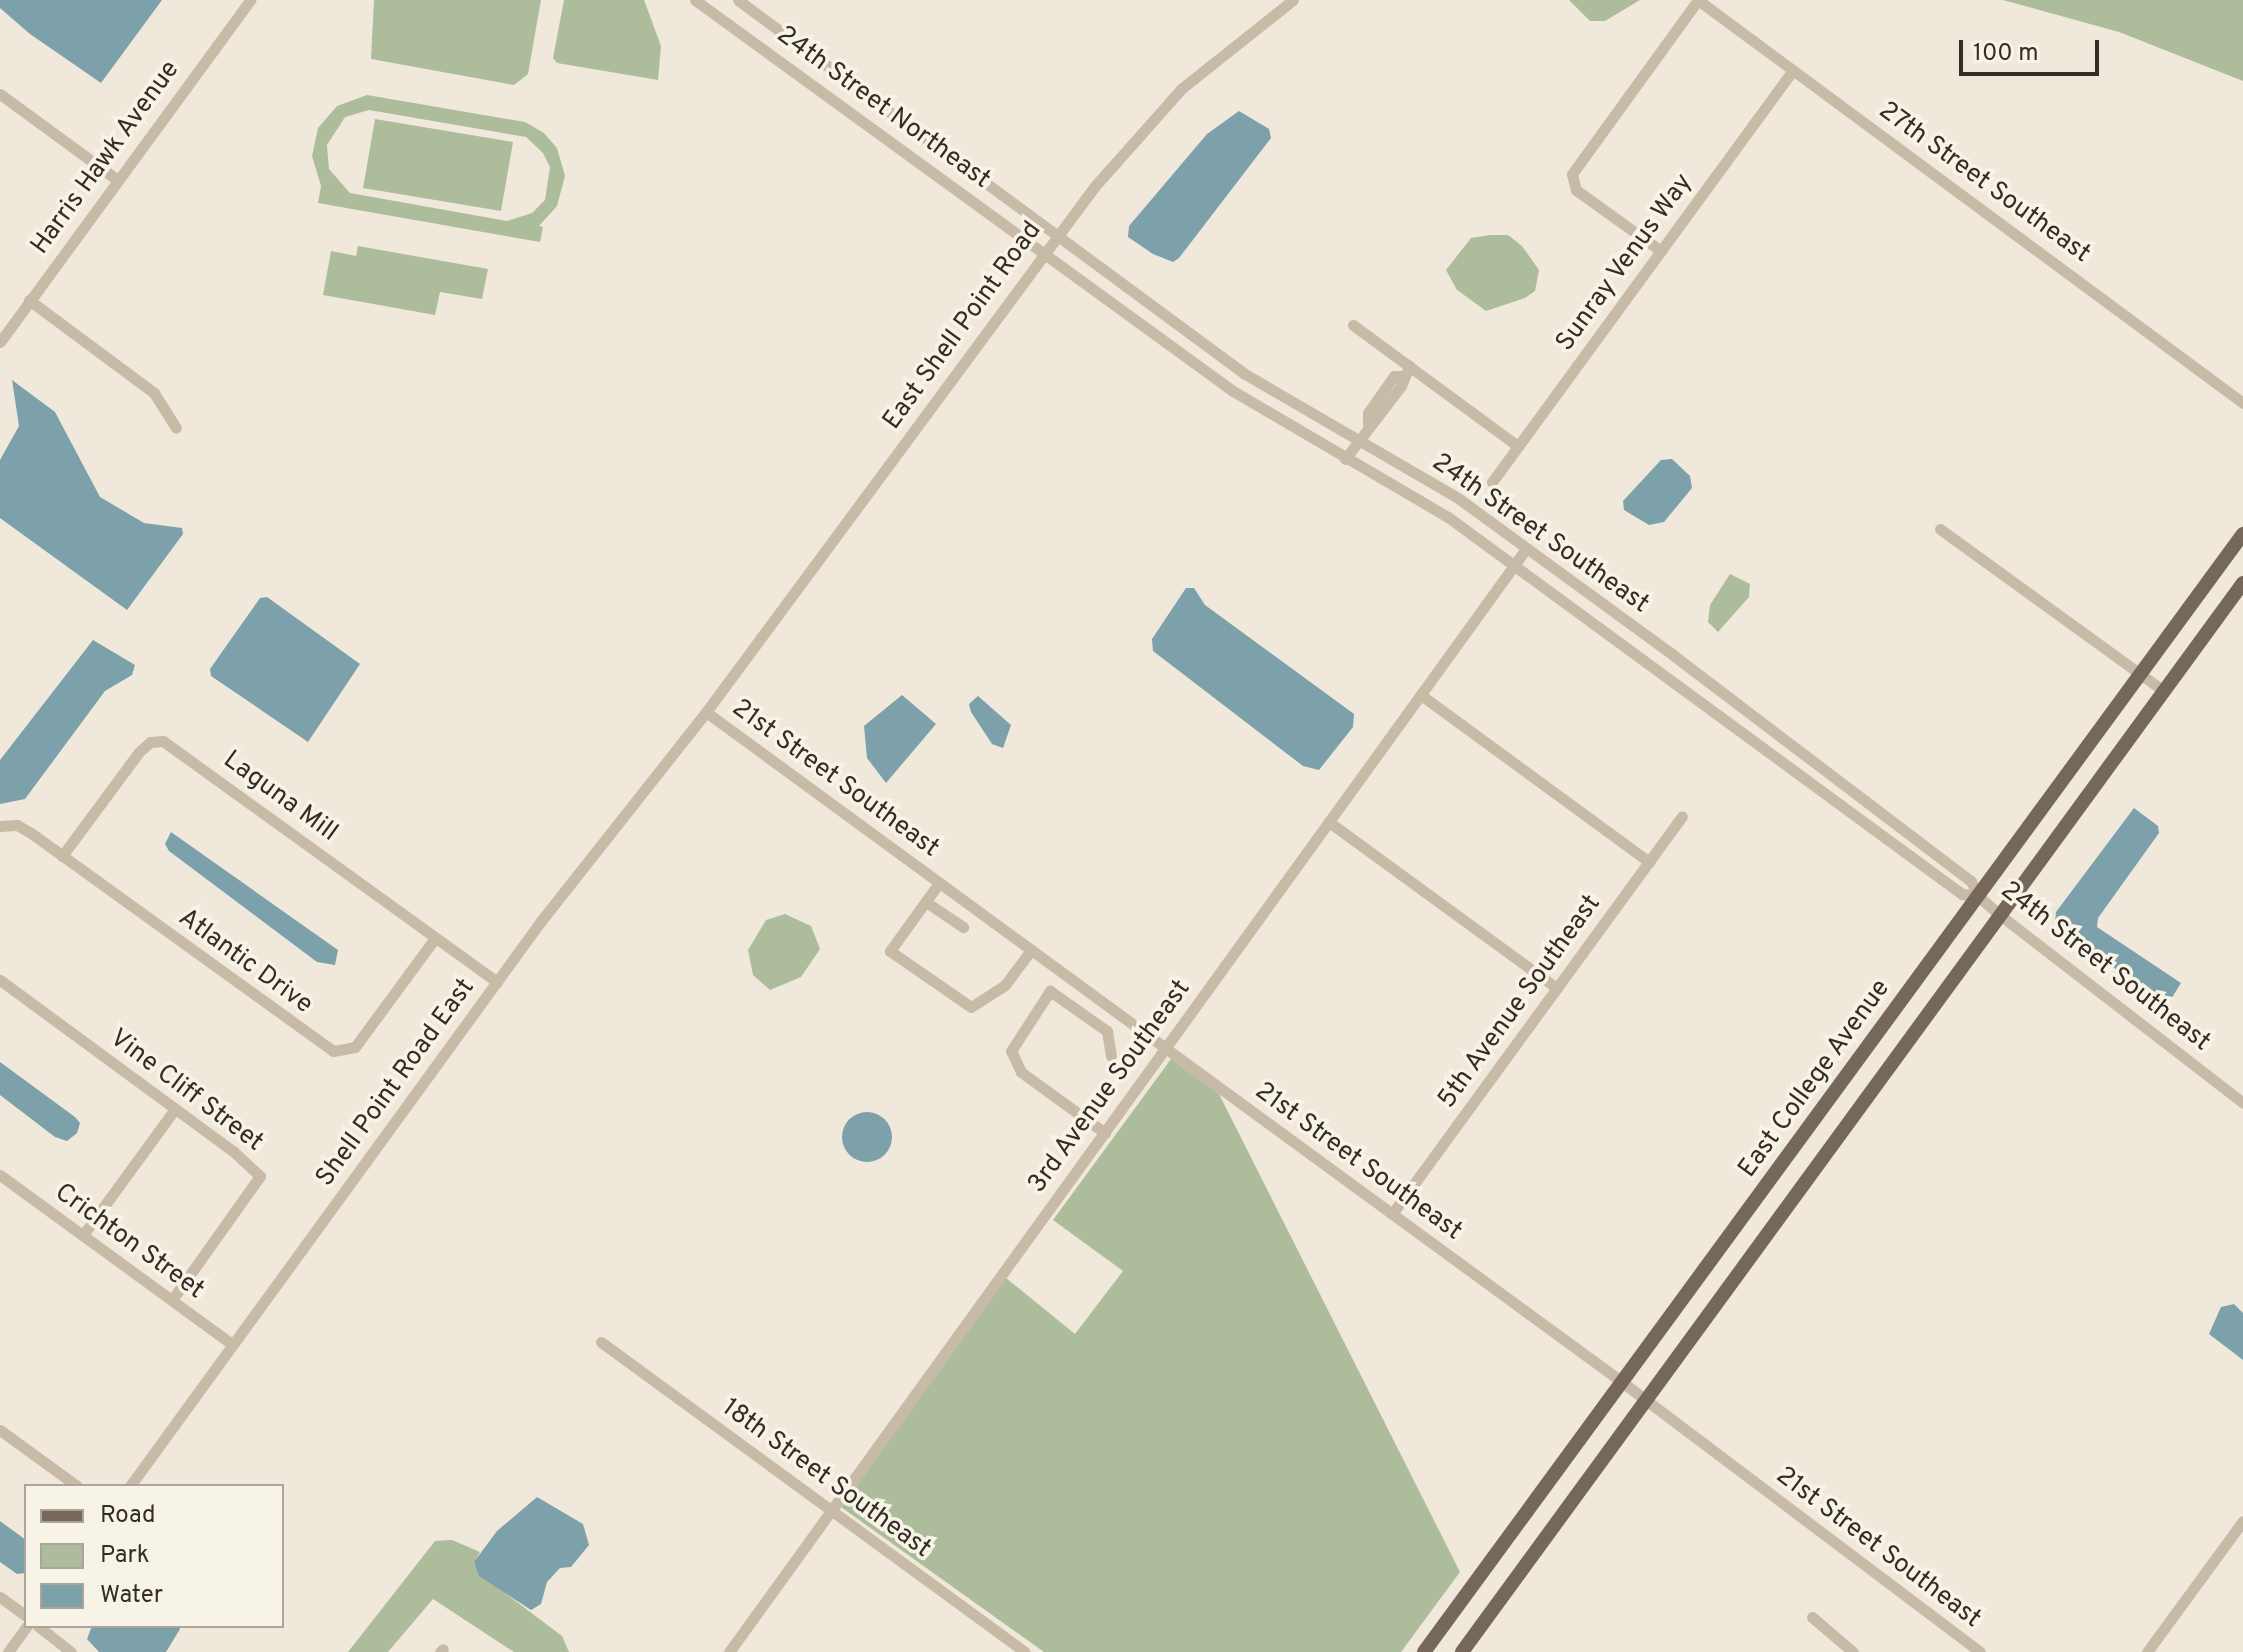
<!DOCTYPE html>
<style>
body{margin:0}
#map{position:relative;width:2243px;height:1652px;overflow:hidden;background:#f0e9db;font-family:Overpass,sans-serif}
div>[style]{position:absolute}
.green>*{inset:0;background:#adbd9c}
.water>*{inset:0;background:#7ca1aa}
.round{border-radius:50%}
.minor>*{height:11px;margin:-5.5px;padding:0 5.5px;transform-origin:5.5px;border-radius:5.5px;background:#c7bba8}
.major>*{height:14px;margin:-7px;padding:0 7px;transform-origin:7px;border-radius:7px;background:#75675a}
span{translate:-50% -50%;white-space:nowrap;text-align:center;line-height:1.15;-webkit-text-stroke:7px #f8f3e7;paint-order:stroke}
.street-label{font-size:26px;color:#342d27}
.legend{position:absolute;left:24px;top:1484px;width:260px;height:144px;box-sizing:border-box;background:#f8f3e7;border:2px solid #aaa49a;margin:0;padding:10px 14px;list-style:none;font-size:24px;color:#342d27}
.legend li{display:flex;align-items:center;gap:16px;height:40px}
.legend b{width:40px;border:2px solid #aaa49a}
.scale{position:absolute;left:1959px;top:40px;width:140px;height:36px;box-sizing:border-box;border:4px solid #342d27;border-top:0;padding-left:10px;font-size:24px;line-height:28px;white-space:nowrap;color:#342d27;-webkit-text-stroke:6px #f8f3e7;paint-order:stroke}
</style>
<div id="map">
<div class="green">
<div style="clip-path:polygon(374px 0,541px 0,528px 74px,514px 85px,371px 59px)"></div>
<div style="clip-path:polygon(564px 0,644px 0,661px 46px,658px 80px,557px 63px,553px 58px)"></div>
<div style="clip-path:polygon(1569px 0,1640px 0,1605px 21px,1590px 21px)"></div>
<div style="clip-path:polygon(2003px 0,2243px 0,2243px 81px,2119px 32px)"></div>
<div style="clip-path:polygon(evenodd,367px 95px,525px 122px,544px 133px,557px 148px,565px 176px,557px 206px,539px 226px,543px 227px,540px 242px,318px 203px,321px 186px,312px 156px,318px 128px,337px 106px,367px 95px,369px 110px,526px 137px,543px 153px,550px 167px,545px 200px,532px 213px,507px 221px,350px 193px,329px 169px,327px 145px,345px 117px,369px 110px)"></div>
<div style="clip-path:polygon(375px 119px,513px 142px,501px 211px,363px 188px)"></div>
<div style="clip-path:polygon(1490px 235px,1508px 235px,1522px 246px,1539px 270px,1535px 291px,1525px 298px,1486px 311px,1457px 290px,1446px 270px,1471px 238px)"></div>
<div style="clip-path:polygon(358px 246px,488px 269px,482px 299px,440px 292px,435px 315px,323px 295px,331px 251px,356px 256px)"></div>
<div style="clip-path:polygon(1730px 574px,1750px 584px,1749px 597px,1718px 632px,1708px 622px,1710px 605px)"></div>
<div style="clip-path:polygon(785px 914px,811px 926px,820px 949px,801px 977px,770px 990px,753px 975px,748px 950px,766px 920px)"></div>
<div style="clip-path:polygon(1171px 1059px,1219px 1094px,1460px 1572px,1401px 1652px,1044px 1652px,841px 1507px,1006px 1278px,1075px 1334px,1123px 1271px,1053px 1220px)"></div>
<div style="clip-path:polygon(452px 1540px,480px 1552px,474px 1563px,484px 1577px,562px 1636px,569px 1652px,514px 1652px,433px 1599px,388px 1652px,348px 1652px,435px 1541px)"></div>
</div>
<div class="water">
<div style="clip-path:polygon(0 0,162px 0,101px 83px,30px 34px,0 8px)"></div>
<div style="clip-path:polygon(1239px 111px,1269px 129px,1271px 138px,1179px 258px,1173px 262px,1153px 254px,1128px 237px,1129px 226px,1207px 134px)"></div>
<div style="clip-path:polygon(12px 380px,55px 412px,100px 497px,144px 523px,182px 528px,183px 534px,127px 610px,0 518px,0 460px,19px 426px)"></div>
<div style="clip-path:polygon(1672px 459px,1690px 476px,1692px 488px,1664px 522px,1649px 525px,1624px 510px,1623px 501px,1661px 460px)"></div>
<div style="clip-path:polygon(1186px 588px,1194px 588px,1205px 605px,1354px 714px,1353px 727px,1319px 770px,1303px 766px,1153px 651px,1152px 639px)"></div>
<div style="clip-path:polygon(267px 597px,360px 664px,308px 742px,211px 676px,210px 669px,260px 598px)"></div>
<div style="clip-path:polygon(93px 640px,135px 665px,132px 675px,105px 691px,25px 799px,0 804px,0 760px)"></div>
<div style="clip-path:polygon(902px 695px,936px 724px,886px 783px,867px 758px,864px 726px)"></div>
<div style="clip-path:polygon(978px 696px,1011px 725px,1003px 748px,992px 744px,971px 712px,969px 704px)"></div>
<div style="clip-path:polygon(2134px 808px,2158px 826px,2159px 833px,2098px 918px,2097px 927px,2181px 983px,2166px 1007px,2055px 923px,2056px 912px)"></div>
<div style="clip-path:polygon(171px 832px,338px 950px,335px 965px,317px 962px,169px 851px,165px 844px)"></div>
<div style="clip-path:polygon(0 1062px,75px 1117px,80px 1123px,77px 1133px,67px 1141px,55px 1137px,0 1095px)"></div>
<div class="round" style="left:842px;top:1112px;width:50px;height:50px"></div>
<div style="clip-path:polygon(2234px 1304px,2243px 1313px,2243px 1360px,2209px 1334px,2221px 1307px)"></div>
<div style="clip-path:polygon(537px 1497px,583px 1524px,589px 1545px,571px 1567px,560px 1568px,547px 1582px,541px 1604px,531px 1610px,479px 1576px,474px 1562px,497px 1531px)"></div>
<div style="clip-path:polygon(0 1521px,26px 1540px,26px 1573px,17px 1574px,0 1562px)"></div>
<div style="clip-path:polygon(92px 1626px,179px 1626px,180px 1629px,166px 1652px,99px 1652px,87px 1639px)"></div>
</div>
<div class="minor">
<div style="left:695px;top:0;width:665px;rotate:36.01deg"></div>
<div style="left:1233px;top:391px;width:249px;rotate:30.4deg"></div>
<div style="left:1448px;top:517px;width:637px;rotate:36.26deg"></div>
<div style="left:1962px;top:894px;width:16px;rotate:7deg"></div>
<div style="left:738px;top:0;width:630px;rotate:36.42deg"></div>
<div style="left:1245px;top:374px;width:246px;rotate:30.2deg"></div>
<div style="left:1458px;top:498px;width:266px;rotate:36.1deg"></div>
<div style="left:1673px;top:655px;width:374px;rotate:37.2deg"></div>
<div style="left:1971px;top:881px;width:17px;rotate:65deg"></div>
<div style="left:1978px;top:896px;width:29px;rotate:41deg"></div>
<div style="left:2000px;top:915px;width:307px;rotate:37.7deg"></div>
<div style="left:1698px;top:0;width:678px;rotate:36.48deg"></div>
<div style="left:0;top:94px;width:144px;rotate:36.2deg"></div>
<div style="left:1661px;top:251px;width:105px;rotate:-144.3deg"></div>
<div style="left:1576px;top:190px;width:16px;rotate:-104deg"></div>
<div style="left:1572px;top:174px;width:215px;rotate:-54.1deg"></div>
<div style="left:29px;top:300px;width:156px;rotate:36.6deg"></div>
<div style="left:154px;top:393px;width:41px;rotate:57.8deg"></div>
<div style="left:1353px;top:325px;width:205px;rotate:36.3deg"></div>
<div style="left:0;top:342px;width:424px;rotate:-53.8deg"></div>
<div style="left:1368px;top:425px;width:12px;rotate:-90deg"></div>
<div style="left:1368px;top:413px;width:45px;rotate:-54.9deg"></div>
<div style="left:1394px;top:376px;width:7px"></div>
<div style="left:1345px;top:459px;width:92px;rotate:-52.5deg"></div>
<div style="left:1401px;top:386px;width:22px;rotate:-68deg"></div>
<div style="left:1492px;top:482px;width:510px;rotate:-53.85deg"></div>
<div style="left:1940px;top:529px;width:276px;rotate:35.9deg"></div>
<div style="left:1421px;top:695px;width:283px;rotate:36.2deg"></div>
<div style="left:706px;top:712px;width:1135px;rotate:36.18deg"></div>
<div style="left:1622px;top:1382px;width:448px;rotate:37deg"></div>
<div style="left:1329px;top:822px;width:282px;rotate:36.1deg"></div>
<div style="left:0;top:826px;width:17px;rotate:-3deg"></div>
<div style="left:17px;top:825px;width:16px;rotate:30deg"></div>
<div style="left:31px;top:833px;width:372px;rotate:35.8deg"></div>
<div style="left:333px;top:1051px;width:22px;rotate:-10deg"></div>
<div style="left:355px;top:1047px;width:135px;rotate:-53.7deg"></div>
<div style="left:62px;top:856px;width:129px;rotate:-53.5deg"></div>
<div style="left:139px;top:752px;width:15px;rotate:-42deg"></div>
<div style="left:150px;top:742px;width:13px;rotate:-4deg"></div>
<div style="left:163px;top:741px;width:412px;rotate:35.8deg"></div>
<div style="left:939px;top:883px;width:84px;rotate:125.8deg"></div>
<div style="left:890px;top:951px;width:98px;rotate:34.7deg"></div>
<div style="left:971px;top:1007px;width:40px;rotate:-32.9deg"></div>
<div style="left:1005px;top:985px;width:44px;rotate:-53.4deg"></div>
<div style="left:926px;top:902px;width:45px;rotate:34deg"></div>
<div style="left:0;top:980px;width:289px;rotate:36.3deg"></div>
<div style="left:233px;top:1151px;width:37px;rotate:43deg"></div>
<div style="left:260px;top:1176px;width:152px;rotate:125.4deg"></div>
<div style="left:1105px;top:1133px;width:104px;rotate:-144deg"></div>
<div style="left:1021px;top:1072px;width:23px;rotate:-115deg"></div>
<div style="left:1011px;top:1051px;width:72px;rotate:-57deg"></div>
<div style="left:1050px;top:991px;width:70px;rotate:35.1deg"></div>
<div style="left:1107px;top:1031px;width:25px;rotate:81deg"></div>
<div style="left:0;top:1175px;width:288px;rotate:36.1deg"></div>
<div style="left:1392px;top:1214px;width:492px;rotate:-53.9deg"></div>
<div style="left:83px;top:1235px;width:156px;rotate:-53.9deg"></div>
<div style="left:601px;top:1342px;width:525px;rotate:36.17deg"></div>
<div style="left:0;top:1430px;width:95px;rotate:36deg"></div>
<div style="left:130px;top:1486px;width:699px;rotate:-53.97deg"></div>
<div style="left:541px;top:921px;width:266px;rotate:-51.7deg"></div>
<div style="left:706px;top:712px;width:654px;rotate:-53.52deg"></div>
<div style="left:1095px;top:186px;width:130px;rotate:-48.4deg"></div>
<div style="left:1181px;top:89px;width:143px;rotate:-38.5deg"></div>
<div style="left:0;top:1597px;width:32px;rotate:36deg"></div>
<div style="left:1812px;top:1617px;width:54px;rotate:40.5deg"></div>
<div style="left:38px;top:1626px;width:42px;rotate:38.2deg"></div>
<div style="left:8px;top:1652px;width:32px;rotate:-54deg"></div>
<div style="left:440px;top:1652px;width:4px;rotate:-45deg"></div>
<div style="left:729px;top:1652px;width:1361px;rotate:-54.15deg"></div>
<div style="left:2147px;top:1652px;width:162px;rotate:-53.8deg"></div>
</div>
<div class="major">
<div style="left:1424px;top:1652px;width:1386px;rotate:-53.78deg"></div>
<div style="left:1462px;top:1652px;width:1324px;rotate:-53.85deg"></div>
</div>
<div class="street-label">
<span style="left:883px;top:108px;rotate:36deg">24th Street Northeast</span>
<span style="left:106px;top:158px;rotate:-54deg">Harris Hawk Avenue</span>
<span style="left:1984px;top:183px;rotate:36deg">27th Street Southeast</span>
<span style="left:1625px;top:263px;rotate:-54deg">Sunray Venus Way</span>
<span style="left:963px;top:326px;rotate:-54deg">East Shell Point Road</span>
<span style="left:1540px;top:534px;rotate:35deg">24th Street Southeast</span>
<span style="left:835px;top:779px;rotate:36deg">21st Street Southeast</span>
<span style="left:280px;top:797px;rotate:36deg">Laguna Mill</span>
<span style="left:245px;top:962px;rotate:36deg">Atlantic Drive</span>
<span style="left:2105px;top:967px;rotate:38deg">24th Street Southeast</span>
<span style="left:1520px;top:1002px;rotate:-54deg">5th Avenue Southeast</span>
<span style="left:1815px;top:1079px;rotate:-54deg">East College Avenue</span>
<span style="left:396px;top:1083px;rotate:-54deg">Shell Point Road East</span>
<span style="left:1110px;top:1087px;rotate:-54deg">3rd Avenue Southeast</span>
<span style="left:186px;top:1091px;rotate:37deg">Vine Cliff Street</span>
<span style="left:1358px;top:1162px;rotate:36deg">21st Street Southeast</span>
<span style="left:129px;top:1242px;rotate:36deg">Crichton Street</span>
<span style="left:826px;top:1479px;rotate:36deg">18th Street Southeast</span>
<span style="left:1878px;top:1548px;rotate:37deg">21st Street Southeast</span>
</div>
<ul class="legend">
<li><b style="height:10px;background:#75675a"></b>Road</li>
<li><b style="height:22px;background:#adbd9c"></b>Park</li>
<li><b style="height:22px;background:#7ca1aa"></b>Water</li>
</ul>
<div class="scale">100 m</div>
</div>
